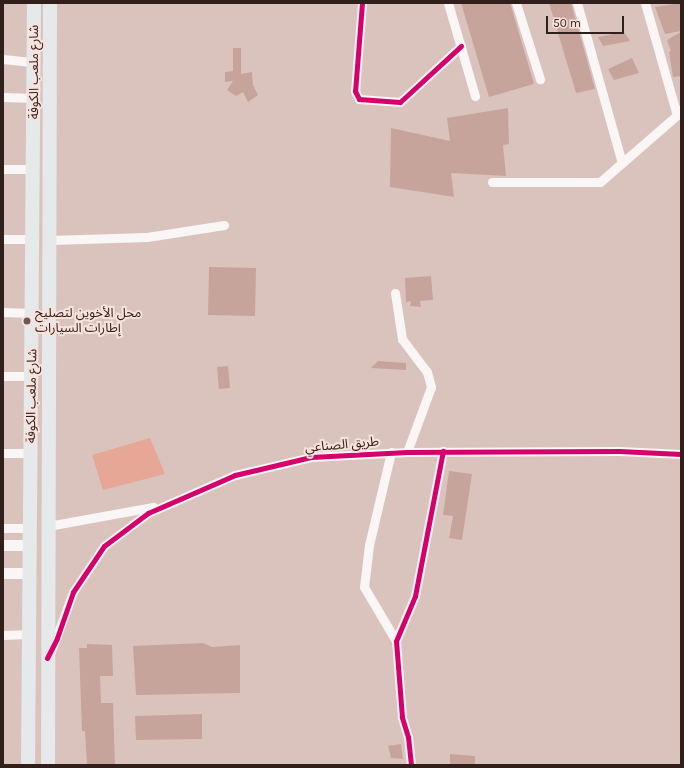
<!DOCTYPE html>
<meta charset="utf-8">
<style>
body{margin:0}
#map{position:relative;width:684px;height:768px;overflow:hidden;background:#dbc3bd;font-family:Karla,"Noto Sans Arabic",sans-serif}
div>[style]{position:absolute}
.green>*{inset:0;background:#e7a796}
.building>*{inset:0;background:#c6a49c}
.minor>*{height:9px;margin:-4.5px;padding:0 4.5px;transform-origin:4.5px;border-radius:4.5px;background:#faf6f5}
.tertiary>*{height:11px;margin:-5.5px;padding:0 5.5px;transform-origin:5.5px;border-radius:5.5px;background:#faf6f5}
.primary>*{height:14px;margin:-7px;padding:0 7px;transform-origin:7px;border-radius:7px;background:#e6e9ea}
.cycleway>*{height:5px;margin:-2.5px;padding:0 2.5px;transform-origin:2.5px;border-radius:2.5px;background:#d6006c}
.dots>*{width:11px;height:11px;translate:-50% -50%;box-sizing:border-box;border:2px solid #f9e2dc;border-radius:50%}
span{translate:-50% -50%;white-space:nowrap;text-align:center;line-height:1.15;-webkit-text-stroke:4px #f9e2dc;paint-order:stroke}
.street-label{font-size:13px;color:#301f1b}
.poi-label{font-size:13px;color:#301f1b}
.left{translate:0 -50%;text-align:left}
.frame{position:absolute;inset:0;border:4px solid #301f1b;pointer-events:none}
.scale{position:absolute;left:546px;top:16px;width:78px;height:18px;box-sizing:border-box;border:2px solid #301f1b;border-top:0;padding-left:5px;font-size:12px;line-height:14px;white-space:nowrap;color:#301f1b;-webkit-text-stroke:3px #f9e2dc;paint-order:stroke}
</style>
<div id="map">
<div class="green">
<div style="clip-path:polygon(150px 438px,165px 474px,103px 490px,92px 455px)"></div>
</div>
<div class="building">
<div style="clip-path:polygon(461px 3px,510px 3px,534px 84px,489px 97px)"></div>
<div style="clip-path:polygon(549px 3px,571px 3px,595px 89px,576px 93px)"></div>
<div style="clip-path:polygon(681px 3px,681px 31px,665px 34px,655px 7px)"></div>
<div style="clip-path:polygon(624px 32px,630px 41px,603px 46px,598px 37px)"></div>
<div style="clip-path:polygon(681px 32px,681px 76px,673px 77px,669px 52px,671px 51px,667px 40px)"></div>
<div style="clip-path:polygon(233px 48px,241px 48px,241px 74px,252px 72px,253px 85px,258px 95px,248px 102px,243px 92px,236px 96px,227px 90px,233px 81px,225px 82px,225px 72px,233px 71px)"></div>
<div style="clip-path:polygon(632px 58px,639px 73px,614px 80px,608px 69px)"></div>
<div style="clip-path:polygon(508px 108px,509px 144px,503px 145px,506px 176px,451px 173px,454px 197px,390px 187px,391px 128px,450px 141px,447px 118px)"></div>
<div style="clip-path:polygon(209px 267px,256px 268px,255px 316px,208px 315px)"></div>
<div style="clip-path:polygon(431px 276px,433px 300px,420px 301px,421px 307px,410px 306px,411px 301px,406px 302px,405px 278px)"></div>
<div style="clip-path:polygon(378px 361px,406px 363px,406px 370px,371px 368px)"></div>
<div style="clip-path:polygon(228px 366px,230px 388px,219px 389px,217px 367px)"></div>
<div style="clip-path:polygon(449px 471px,472px 474px,462px 540px,449px 538px,453px 516px,443px 515px)"></div>
<div style="clip-path:polygon(203px 643px,212px 647px,240px 645px,240px 693px,136px 695px,133px 646px)"></div>
<div style="clip-path:polygon(87px 644px,112px 645px,113px 676px,100px 676px,101px 703px,113px 703px,115px 765px,87px 765px,85px 731px,82px 731px,79px 648px,87px 648px)"></div>
<div style="clip-path:polygon(202px 714px,202px 739px,136px 740px,135px 716px)"></div>
<div style="clip-path:polygon(401px 744px,403px 759px,391px 758px,388px 746px)"></div>
<div style="clip-path:polygon(450px 754px,475px 756px,475px 765px,450px 765px)"></div>
</div>
<div class="minor">
<div style="left:362px;top:3px;width:88px;rotate:94.5deg"></div>
<div style="left:355px;top:91px;width:9px;rotate:63deg"></div>
<div style="left:359px;top:99px;width:41px;rotate:4.2deg"></div>
<div style="left:400px;top:102px;width:83px;rotate:-42.6deg"></div>
<div style="left:448px;top:3px;width:97px;rotate:73.8deg"></div>
<div style="left:516px;top:3px;width:80px;rotate:72.5deg"></div>
<div style="left:577px;top:3px;width:166px;rotate:74.3deg"></div>
<div style="left:645px;top:3px;width:116px;rotate:74.1deg"></div>
<div style="left:3px;top:59px;width:31px;rotate:6deg"></div>
<div style="left:3px;top:97px;width:31px;rotate:2deg"></div>
<div style="left:3px;top:169px;width:30px"></div>
<div style="left:492px;top:182px;width:108px"></div>
<div style="left:600px;top:182px;width:102px;rotate:-41deg"></div>
<div style="left:677px;top:115px;width:7px;rotate:-56deg"></div>
<div style="left:3px;top:239px;width:30px"></div>
<div style="left:50px;top:240px;width:97px;rotate:-1.8deg"></div>
<div style="left:147px;top:237px;width:78px;rotate:-8.9deg"></div>
<div style="left:395px;top:293px;width:47px;rotate:81.3deg"></div>
<div style="left:402px;top:339px;width:41px;rotate:52.9deg"></div>
<div style="left:427px;top:372px;width:16px;rotate:75deg"></div>
<div style="left:431px;top:387px;width:69px;rotate:110.3deg"></div>
<div style="left:3px;top:312px;width:29px;rotate:2deg"></div>
<div style="left:3px;top:376px;width:29px"></div>
<div style="left:391px;top:452px;width:96px;rotate:103.3deg"></div>
<div style="left:369px;top:545px;width:42px;rotate:96.8deg"></div>
<div style="left:364px;top:587px;width:63px;rotate:59.3deg"></div>
<div style="left:3px;top:453px;width:28px"></div>
<div style="left:48px;top:526px;width:107px;rotate:-10.3deg"></div>
<div style="left:3px;top:528px;width:26px"></div>
<div style="left:3px;top:635px;width:25px;rotate:-2deg"></div>
<div style="left:50px;top:654px;width:66px;rotate:-69.6deg"></div>
<div style="left:73px;top:592px;width:55px;rotate:-56deg"></div>
<div style="left:104px;top:546px;width:55px;rotate:-36.9deg"></div>
<div style="left:148px;top:513px;width:95px;rotate:-23.6deg"></div>
<div style="left:235px;top:475px;width:78px;rotate:-13.3deg"></div>
<div style="left:311px;top:457px;width:96px;rotate:-3deg"></div>
<div style="left:407px;top:452px;width:212px;rotate:-0.3deg"></div>
<div style="left:619px;top:451px;width:62px;rotate:2.8deg"></div>
<div style="left:411px;top:765px;width:28px;rotate:-96deg"></div>
<div style="left:408px;top:737px;width:21px;rotate:-107deg"></div>
<div style="left:402px;top:717px;width:76px;rotate:-94.5deg"></div>
<div style="left:396px;top:641px;width:49px;rotate:-67.1deg"></div>
<div style="left:415px;top:596px;width:148px;rotate:-79.1deg"></div>
</div>
<div class="tertiary">
<div style="left:3px;top:545px;width:25px"></div>
<div style="left:3px;top:573px;width:25px"></div>
</div>
<div class="primary">
<div style="left:28px;top:765px;width:762px;rotate:-89.55deg"></div>
<div style="left:48px;top:765px;width:762px;rotate:-89.85deg"></div>
</div>
<div class="cycleway">
<div style="left:362px;top:3px;width:88px;rotate:94.5deg"></div>
<div style="left:355px;top:91px;width:9px;rotate:63deg"></div>
<div style="left:359px;top:99px;width:41px;rotate:4.2deg"></div>
<div style="left:400px;top:102px;width:83px;rotate:-42.6deg"></div>
<div style="left:47px;top:658px;width:22px;rotate:-63deg"></div>
<div style="left:57px;top:638px;width:49px;rotate:-70.8deg"></div>
<div style="left:73px;top:592px;width:55px;rotate:-56deg"></div>
<div style="left:104px;top:546px;width:55px;rotate:-36.9deg"></div>
<div style="left:148px;top:513px;width:95px;rotate:-23.6deg"></div>
<div style="left:235px;top:475px;width:78px;rotate:-13.3deg"></div>
<div style="left:311px;top:457px;width:96px;rotate:-3deg"></div>
<div style="left:407px;top:452px;width:212px;rotate:-0.3deg"></div>
<div style="left:619px;top:451px;width:62px;rotate:2.8deg"></div>
<div style="left:411px;top:765px;width:28px;rotate:-96deg"></div>
<div style="left:408px;top:737px;width:21px;rotate:-107deg"></div>
<div style="left:402px;top:717px;width:76px;rotate:-94.5deg"></div>
<div style="left:396px;top:641px;width:49px;rotate:-67.1deg"></div>
<div style="left:415px;top:596px;width:148px;rotate:-79.1deg"></div>
</div>
<div class="dots">
<div style="left:27px;top:321px;background:#6c5854"></div>
</div>
<div class="street-label">
<span style="left:34px;top:72px;rotate:-90deg">شارع ملعب الكوفة</span>
<span style="left:32px;top:396px;rotate:-89deg">شارع ملعب الكوفة</span>
<span style="left:342px;top:445px;rotate:-5deg">طريق الصناعي</span>
</div>
<div class="poi-label">
<span class="left" style="left:35px;top:321px">محل الأخوين لتصليح<br>إطارات السيارات</span>
</div>
<div class="frame"></div>
<div class="scale">50 m</div>
</div>
